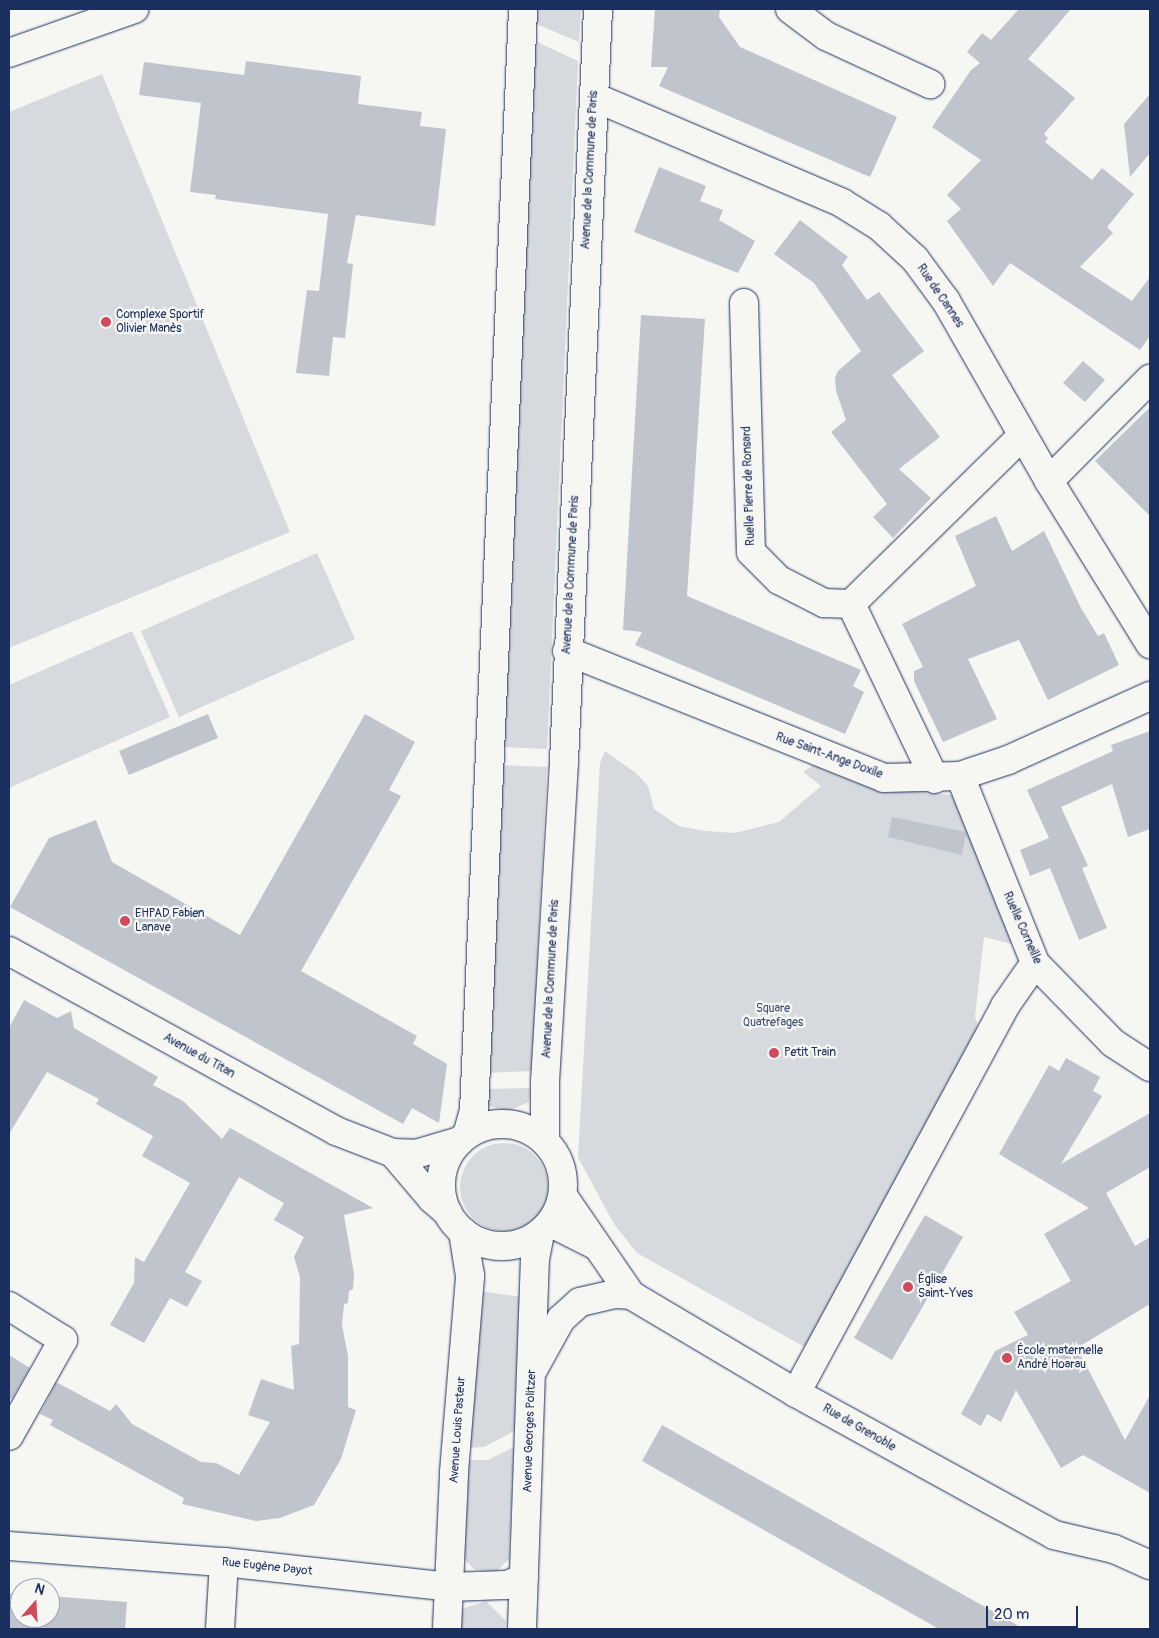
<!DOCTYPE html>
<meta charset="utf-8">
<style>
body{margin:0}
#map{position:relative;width:1159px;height:1638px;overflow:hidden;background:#f6f6f2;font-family:Pangolin,sans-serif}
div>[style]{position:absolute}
.green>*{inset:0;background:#d6d9dd}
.round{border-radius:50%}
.building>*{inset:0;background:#c0c4cd}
.roads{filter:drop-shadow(0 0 1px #1b2f5e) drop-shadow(0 0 1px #1b2f5e)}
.street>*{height:28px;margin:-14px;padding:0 14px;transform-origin:14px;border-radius:14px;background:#f6f6f2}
.secondary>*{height:28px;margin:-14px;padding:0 14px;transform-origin:14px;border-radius:14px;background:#f6f6f2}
.primary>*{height:28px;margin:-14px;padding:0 14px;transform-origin:14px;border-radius:14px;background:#f6f6f2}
.primary>.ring{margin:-14px;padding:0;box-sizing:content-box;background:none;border:28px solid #f6f6f2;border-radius:50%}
.dots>*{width:14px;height:14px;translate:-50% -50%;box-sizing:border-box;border:2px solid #f6f6f2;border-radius:50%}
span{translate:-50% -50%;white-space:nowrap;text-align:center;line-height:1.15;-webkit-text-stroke:4.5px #f6f6f2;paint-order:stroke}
.street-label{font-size:12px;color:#1b2f5e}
.poi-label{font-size:12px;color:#1b2f5e}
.left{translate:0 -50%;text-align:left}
.park-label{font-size:12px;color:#405177}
.frame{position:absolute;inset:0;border:10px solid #1b2f5e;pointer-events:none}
.north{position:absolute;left:10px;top:1578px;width:50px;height:50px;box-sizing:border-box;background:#f6f6f2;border:1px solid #9ea6b7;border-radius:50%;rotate:19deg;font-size:14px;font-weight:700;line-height:20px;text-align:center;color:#1b2f5e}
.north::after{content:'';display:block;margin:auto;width:18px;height:22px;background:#d1495b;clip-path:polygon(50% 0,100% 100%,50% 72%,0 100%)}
.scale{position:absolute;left:986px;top:1606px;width:92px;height:22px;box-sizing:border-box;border:2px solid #1b2f5e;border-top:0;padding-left:6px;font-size:15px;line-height:18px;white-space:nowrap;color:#1b2f5e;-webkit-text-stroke:4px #f6f6f2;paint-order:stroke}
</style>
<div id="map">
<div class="green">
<div style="clip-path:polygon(535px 9px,581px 9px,579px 42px,534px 23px)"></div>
<div style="clip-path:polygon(535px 41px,578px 61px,547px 749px,501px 747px)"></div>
<div style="clip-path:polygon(102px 74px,290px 532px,9px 648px,9px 112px)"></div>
<div style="clip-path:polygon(317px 553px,355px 639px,179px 717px,141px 631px)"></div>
<div style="clip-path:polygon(132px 631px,170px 717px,9px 788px,9px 685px)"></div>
<div style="clip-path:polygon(605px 751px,636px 773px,648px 786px,654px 809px,679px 826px,705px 831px,735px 833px,779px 822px,821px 786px,803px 772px,817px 763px,882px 787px,950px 795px,957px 798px,1016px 945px,984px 937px,975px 1016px,978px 1027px,810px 1350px,637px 1253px,614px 1224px,578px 1157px,600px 763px)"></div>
<div style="clip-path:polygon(499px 765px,547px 767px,532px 1071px,483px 1073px)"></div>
<div style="clip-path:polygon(530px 1088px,529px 1102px,508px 1111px,485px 1105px,485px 1089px)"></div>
<div class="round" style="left:460px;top:1143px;width:88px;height:88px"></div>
<div style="clip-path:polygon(480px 1291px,521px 1297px,516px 1430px,484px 1447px,468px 1448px)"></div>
<div style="clip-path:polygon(514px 1447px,509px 1559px,497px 1571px,475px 1570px,464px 1559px,469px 1460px,488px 1460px)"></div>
<div style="clip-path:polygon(486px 1601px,506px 1621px,505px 1629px,459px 1629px,462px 1609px)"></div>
</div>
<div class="building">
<div style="clip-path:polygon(655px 9px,720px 9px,719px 17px,740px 47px,897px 117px,870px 177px,659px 86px,668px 67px,651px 67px)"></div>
<div style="clip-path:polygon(1019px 9px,1071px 9px,1028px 59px,1075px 98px,1044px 134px,1048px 138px,1045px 142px,1092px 180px,1102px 168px,1134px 194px,1107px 227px,1113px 233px,1080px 267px,1132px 301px,1150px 277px,1150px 336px,1140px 350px,1010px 263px,993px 286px,947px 221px,961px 209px,947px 195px,981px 160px,932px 127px,971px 70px,980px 63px,967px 52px,982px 33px,991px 40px)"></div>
<div style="clip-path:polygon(246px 61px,361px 76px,358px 104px,422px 112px,420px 126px,446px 129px,435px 226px,356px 215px,347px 263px,353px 264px,345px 338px,333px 337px,329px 376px,296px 373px,307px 290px,319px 291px,328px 214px,215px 199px,216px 195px,190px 192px,201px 103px,139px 95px,144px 62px,244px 75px)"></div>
<div style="clip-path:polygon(1150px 94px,1150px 153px,1130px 177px,1124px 124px)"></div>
<div style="clip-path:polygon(659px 167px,706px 186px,700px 201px,723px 210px,719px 220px,755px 241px,738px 273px,634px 232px)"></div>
<div style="clip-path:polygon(800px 220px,848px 257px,842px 265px,867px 300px,879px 292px,924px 351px,892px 375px,940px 437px,899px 469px,931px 498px,893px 538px,873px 517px,887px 504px,831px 432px,846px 420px,836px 391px,835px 378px,838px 371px,861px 351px,814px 283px,774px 254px)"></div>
<div style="clip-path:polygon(641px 315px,705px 319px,687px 596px,861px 670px,853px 686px,864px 692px,845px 734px,635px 645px,642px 632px,623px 630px)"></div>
<div style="clip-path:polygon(1083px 361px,1105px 380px,1085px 402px,1063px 383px)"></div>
<div style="clip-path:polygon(1150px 407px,1150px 516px,1095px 461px)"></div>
<div style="clip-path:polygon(996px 516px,1012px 551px,1044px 531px,1081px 608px,1098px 636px,1104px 633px,1119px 665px,1048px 700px,1019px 640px,968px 659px,997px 719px,943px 742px,914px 681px,914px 671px,923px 667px,902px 624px,976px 586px,955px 536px)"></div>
<div style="clip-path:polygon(208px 714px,218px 738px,129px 775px,119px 751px)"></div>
<div style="clip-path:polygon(365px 714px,415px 742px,389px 790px,401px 796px,301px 971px,417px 1036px,413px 1044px,447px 1064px,439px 1123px,412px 1108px,403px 1124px,10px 907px,49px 838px,96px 820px,112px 862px,240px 935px)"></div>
<div style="clip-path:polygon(1150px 731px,1150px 829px,1128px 837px,1112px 784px,1061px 807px,1088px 866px,1082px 868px,1107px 928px,1079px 940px,1050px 868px,1030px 876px,1020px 850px,1049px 838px,1027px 790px,1113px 751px,1111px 745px)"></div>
<div style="clip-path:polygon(892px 817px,966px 832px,962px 855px,888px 837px)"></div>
<div style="clip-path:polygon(24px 1000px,57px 1018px,71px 1011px,74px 1028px,158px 1077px,153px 1085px,183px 1101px,222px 1139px,230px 1128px,373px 1208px,344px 1215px,354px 1274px,353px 1289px,349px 1291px,348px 1303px,344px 1304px,342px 1325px,348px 1356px,348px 1407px,356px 1410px,341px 1459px,314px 1505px,280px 1518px,256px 1521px,182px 1504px,184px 1498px,50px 1425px,53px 1420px,40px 1414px,56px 1383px,60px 1384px,110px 1411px,116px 1404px,132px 1424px,201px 1462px,216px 1463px,239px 1475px,270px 1422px,248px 1415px,261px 1379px,294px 1390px,291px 1346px,299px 1344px,300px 1277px,294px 1257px,304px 1237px,274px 1220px,284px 1203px,239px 1177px,185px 1272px,202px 1281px,187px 1307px,170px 1298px,144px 1343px,110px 1325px,134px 1283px,135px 1257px,144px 1262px,190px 1183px,142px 1156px,153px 1136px,96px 1104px,99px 1099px,47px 1072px,9px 1134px,9px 1028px)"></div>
<div style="clip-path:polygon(1066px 1058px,1100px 1077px,1093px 1091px,1102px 1096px,1061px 1164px,1150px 1113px,1150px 1167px,1106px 1193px,1135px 1246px,1150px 1237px,1150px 1304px,1077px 1348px,1125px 1440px,1150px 1395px,1150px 1493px,1083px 1455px,1061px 1468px,1016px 1390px,1001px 1422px,987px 1414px,981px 1426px,961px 1414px,995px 1351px,1028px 1335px,1014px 1312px,1071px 1281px,1044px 1234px,1089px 1208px,999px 1154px,1049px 1065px,1059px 1071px)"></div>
<div style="clip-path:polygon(925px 1215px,963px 1237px,892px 1360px,854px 1338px)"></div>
<div style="clip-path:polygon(9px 1355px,30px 1368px,12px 1399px,9px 1398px)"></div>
<div style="clip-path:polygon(662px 1425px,1024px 1629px,939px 1629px,642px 1461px)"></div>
<div style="clip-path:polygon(9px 1593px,20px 1594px,20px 1618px,50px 1618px,50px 1596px,127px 1602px,125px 1629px,9px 1629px)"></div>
</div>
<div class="roads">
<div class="street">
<div style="left:790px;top:9px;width:45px;rotate:36.9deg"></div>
<div style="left:826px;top:36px;width:115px;rotate:24.8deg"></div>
<div style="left:9px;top:53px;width:133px;rotate:-19.4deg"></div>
<div style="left:744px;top:303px;width:249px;rotate:88.4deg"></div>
<div style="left:751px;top:552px;width:40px;rotate:45deg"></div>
<div style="left:779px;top:580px;width:51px;rotate:27.1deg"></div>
<div style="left:824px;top:603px;width:27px;rotate:2deg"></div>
<div style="left:851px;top:604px;width:194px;rotate:64.4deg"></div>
<div style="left:1049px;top:481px;width:144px;rotate:-45.3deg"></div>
<div style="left:851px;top:604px;width:240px;rotate:-44.5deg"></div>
<div style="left:567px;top:651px;width:341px;rotate:21.8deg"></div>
<div style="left:884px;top:778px;width:76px;rotate:-1.5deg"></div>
<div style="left:960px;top:776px;width:51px;rotate:-18.4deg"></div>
<div style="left:1008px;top:760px;width:156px;rotate:-24.3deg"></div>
<div style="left:960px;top:776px;width:201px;rotate:68.1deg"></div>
<div style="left:1035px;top:963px;width:112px;rotate:45.7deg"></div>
<div style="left:1113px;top:1043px;width:44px;rotate:33deg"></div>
<div style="left:9px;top:1306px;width:64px;rotate:32.2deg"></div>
<div style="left:63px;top:1340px;width:110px;rotate:119.4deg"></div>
<div style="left:796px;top:1393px;width:440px;rotate:-61.6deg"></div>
<div style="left:1005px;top:1006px;width:52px;rotate:-55.1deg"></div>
<div style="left:9px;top:1546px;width:216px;rotate:4.3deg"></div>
<div style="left:224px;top:1562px;width:227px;rotate:6.3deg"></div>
<div style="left:450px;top:1587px;width:57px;rotate:-2deg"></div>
<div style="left:507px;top:1585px;width:18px;rotate:-22deg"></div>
<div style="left:220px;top:1629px;width:67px;rotate:-86.6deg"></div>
</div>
<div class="secondary">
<div style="left:594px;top:97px;width:270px;rotate:23.1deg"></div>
<div style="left:842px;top:203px;width:44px;rotate:31.9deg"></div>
<div style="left:879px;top:226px;width:49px;rotate:42.5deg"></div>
<div style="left:915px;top:259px;width:52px;rotate:53.6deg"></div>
<div style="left:946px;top:301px;width:207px;rotate:60.2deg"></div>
<div style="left:1049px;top:481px;width:192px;rotate:58.2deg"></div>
<div style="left:9px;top:951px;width:373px;rotate:28.8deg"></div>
<div style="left:336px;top:1131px;width:61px;rotate:21.1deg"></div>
<div style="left:393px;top:1153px;width:23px;rotate:2deg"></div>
<div style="left:416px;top:1154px;width:46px;rotate:-16.5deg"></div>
<div style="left:393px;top:1153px;width:60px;rotate:49.7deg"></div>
<div style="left:432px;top:1199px;width:21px;rotate:41deg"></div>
<div style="left:563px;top:1196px;width:120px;rotate:55.5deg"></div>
<div style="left:631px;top:1295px;width:192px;rotate:30.7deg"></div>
<div style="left:796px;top:1393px;width:294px;rotate:28.8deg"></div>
<div style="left:1054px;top:1535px;width:62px;rotate:13.1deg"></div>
<div style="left:1114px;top:1549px;width:39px;rotate:24deg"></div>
<div style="left:551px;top:1223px;width:49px;rotate:26.6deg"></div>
</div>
<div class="primary">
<div class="ring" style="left:441px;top:1124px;width:94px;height:94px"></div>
<div style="left:467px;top:1135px;width:25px;rotate:-74deg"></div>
<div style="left:474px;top:1111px;width:1103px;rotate:-87.45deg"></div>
<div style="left:545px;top:1141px;width:59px;rotate:-90deg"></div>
<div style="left:545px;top:1082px;width:322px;rotate:-86.6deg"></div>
<div style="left:564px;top:761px;width:753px;rotate:-87.41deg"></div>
<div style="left:534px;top:1368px;width:56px;rotate:-61.1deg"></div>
<div style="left:561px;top:1319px;width:25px;rotate:-42deg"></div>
<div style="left:580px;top:1302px;width:35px;rotate:-13deg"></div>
<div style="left:614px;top:1294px;width:17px;rotate:3deg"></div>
<div style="left:447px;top:1629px;width:157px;rotate:-87.4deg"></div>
<div style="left:454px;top:1472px;width:197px;rotate:-85.3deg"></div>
<div style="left:470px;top:1276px;width:45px;rotate:-99deg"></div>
<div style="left:522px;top:1629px;width:370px;rotate:-88deg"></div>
<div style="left:535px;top:1259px;width:25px;rotate:-79deg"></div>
</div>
</div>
<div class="dots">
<div style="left:106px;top:322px;background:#d1495b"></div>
<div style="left:125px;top:921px;background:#d1495b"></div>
<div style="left:774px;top:1053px;background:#d1495b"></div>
<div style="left:908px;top:1287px;background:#d1495b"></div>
<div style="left:1007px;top:1358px;background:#d1495b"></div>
</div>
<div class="street-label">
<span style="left:590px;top:170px;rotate:-87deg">Avenue de la Commune de Paris</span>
<span style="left:940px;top:296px;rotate:56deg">Rue de Cannes</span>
<span style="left:749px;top:486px;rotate:-92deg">Ruelle Pierre de Ronsard</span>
<span style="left:571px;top:575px;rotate:-87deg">Avenue de la Commune de Paris</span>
<span style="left:829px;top:756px;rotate:20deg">Rue Saint-Ange Doxile</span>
<span style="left:1022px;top:928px;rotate:66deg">Ruelle Corneille</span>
<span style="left:551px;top:979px;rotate:-87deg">Avenue de la Commune de Paris</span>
<span style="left:199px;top:1056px;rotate:29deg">Avenue du Titan</span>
<span style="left:859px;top:1428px;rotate:30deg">Rue de Grenoble</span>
<span style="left:458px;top:1430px;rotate:-86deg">Avenue Louis Pasteur</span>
<span style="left:530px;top:1431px;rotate:-88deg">Avenue Georges Politzer</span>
<span style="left:267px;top:1567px;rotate:6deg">Rue Eugène Dayot</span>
</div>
<div class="poi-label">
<span class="left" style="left:116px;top:322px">Complexe Sportif<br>Olivier Manès</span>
<span class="left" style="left:135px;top:921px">EHPAD Fabien<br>Lanave</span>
<span class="left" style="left:784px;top:1053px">Petit Train</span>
<span class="left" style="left:918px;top:1287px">Église<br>Saint-Yves</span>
<span class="left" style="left:1017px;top:1358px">École maternelle<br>André Hoarau</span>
</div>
<div class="park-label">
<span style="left:773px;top:1016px">Square<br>Quatrefages</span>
</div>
<div class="frame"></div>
<div class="north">N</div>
<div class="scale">20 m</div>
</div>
